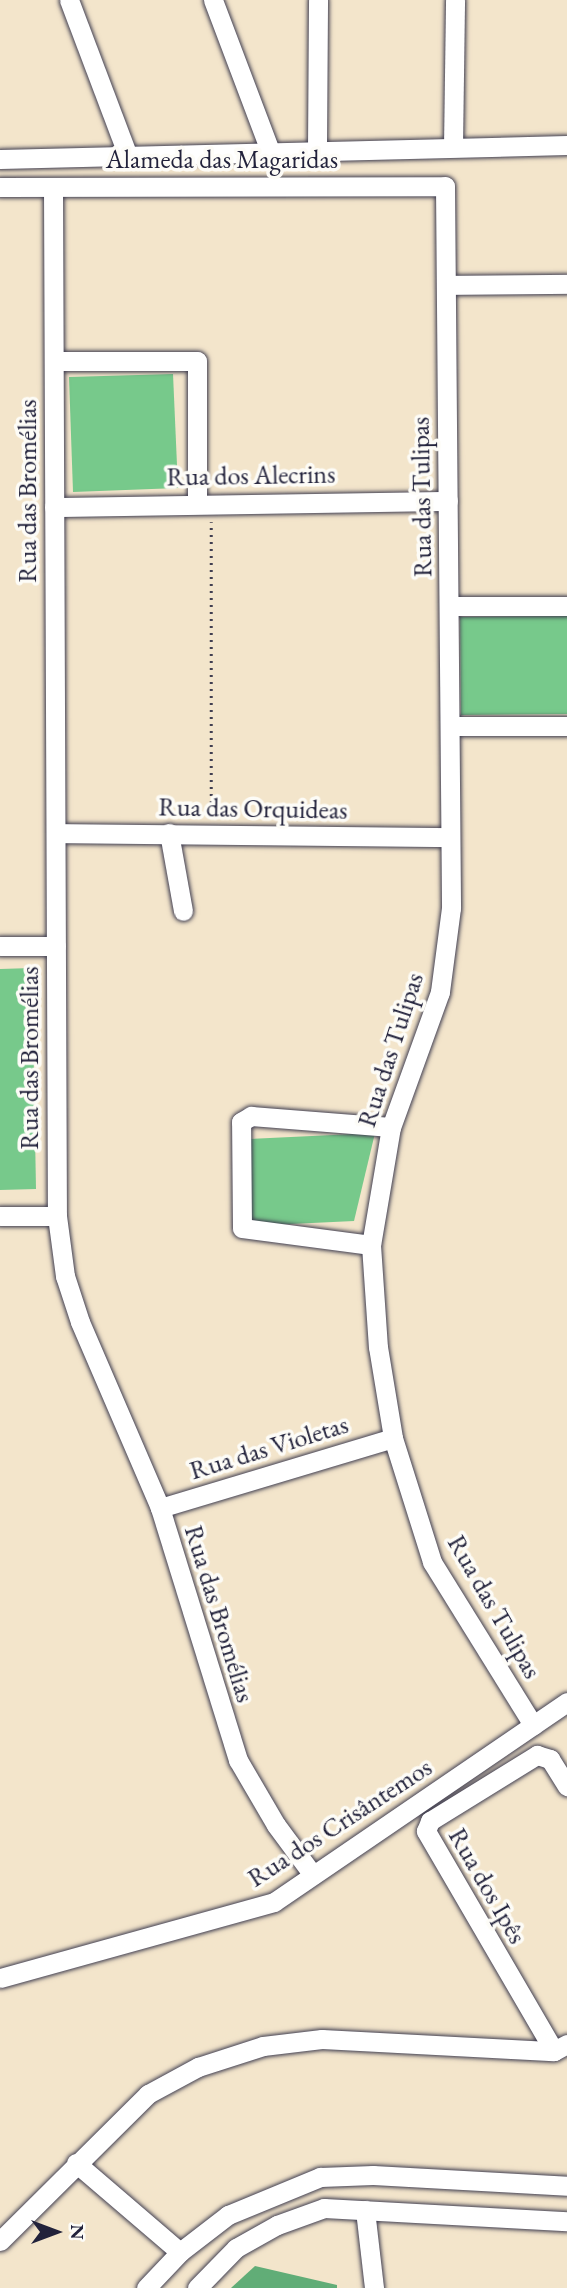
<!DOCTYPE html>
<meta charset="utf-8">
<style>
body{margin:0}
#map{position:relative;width:567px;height:2288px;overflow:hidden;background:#f3e5cb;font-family:"EB Garamond",serif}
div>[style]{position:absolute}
.green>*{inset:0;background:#77c98b}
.forest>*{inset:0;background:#61ad77}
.path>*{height:2.5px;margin-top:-1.25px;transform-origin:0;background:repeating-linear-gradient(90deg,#413f51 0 2px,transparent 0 7px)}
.roads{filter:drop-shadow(0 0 2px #413f51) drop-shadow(0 0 2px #413f51)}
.minor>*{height:19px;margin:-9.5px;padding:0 9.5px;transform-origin:9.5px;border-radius:9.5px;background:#fff}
span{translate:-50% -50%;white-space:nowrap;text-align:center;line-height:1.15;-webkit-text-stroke:7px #fdfcf7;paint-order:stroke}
.street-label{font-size:26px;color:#22223b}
.north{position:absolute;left:21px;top:2197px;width:70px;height:70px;-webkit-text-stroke:5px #fdfcf7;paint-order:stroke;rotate:90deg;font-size:19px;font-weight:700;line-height:28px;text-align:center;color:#22223b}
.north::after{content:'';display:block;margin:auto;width:24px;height:32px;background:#22223b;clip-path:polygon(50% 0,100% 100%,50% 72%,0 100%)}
</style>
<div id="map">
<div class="green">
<div style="clip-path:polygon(173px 374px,178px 488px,73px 492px,69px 377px)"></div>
<div style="clip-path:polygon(567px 616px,567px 714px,461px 715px,460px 617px)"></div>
<div style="clip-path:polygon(32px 968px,36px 1189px,0 1190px,0 969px)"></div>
<div style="clip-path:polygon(375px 1133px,354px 1221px,250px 1226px,249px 1139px)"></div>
</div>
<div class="forest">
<div style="clip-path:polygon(255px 2266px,337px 2285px,337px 2288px,231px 2288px)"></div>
</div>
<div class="path">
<div style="left:211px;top:817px;width:295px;rotate:-90deg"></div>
</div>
<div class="roads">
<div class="minor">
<div style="left:69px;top:0;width:167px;rotate:69.3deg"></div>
<div style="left:213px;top:0;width:161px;rotate:69.3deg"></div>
<div style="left:453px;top:147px;width:147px;rotate:-89.2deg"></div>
<div style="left:317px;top:148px;width:148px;rotate:-89.6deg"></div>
<div style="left:0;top:159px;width:567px;rotate:-1.41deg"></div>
<div style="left:0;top:187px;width:445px;rotate:-0.1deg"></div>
<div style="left:445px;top:186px;width:722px;rotate:89.52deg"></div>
<div style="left:451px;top:908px;width:85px;rotate:97.5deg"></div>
<div style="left:440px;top:992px;width:144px;rotate:109.9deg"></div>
<div style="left:391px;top:1127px;width:120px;rotate:99.6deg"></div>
<div style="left:371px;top:1245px;width:102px;rotate:86.1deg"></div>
<div style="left:378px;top:1347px;width:92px;rotate:80.6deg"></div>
<div style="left:393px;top:1438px;width:130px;rotate:72.5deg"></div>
<div style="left:432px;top:1562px;width:192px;rotate:58.2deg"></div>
<div style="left:53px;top:187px;width:1029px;rotate:89.78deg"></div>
<div style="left:57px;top:1216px;width:61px;rotate:82.4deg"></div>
<div style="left:65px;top:1276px;width:48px;rotate:71.9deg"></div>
<div style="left:80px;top:1322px;width:202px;rotate:66.7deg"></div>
<div style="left:160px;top:1508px;width:264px;rotate:72.8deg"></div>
<div style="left:238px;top:1760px;width:75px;rotate:59.7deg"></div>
<div style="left:276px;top:1825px;width:62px;rotate:53.5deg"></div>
<div style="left:446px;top:285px;width:121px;rotate:-0.5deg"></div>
<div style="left:54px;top:361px;width:143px"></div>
<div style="left:197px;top:361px;width:140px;rotate:90deg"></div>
<div style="left:54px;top:507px;width:394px;rotate:-0.9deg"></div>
<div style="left:449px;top:606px;width:118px"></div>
<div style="left:450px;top:726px;width:117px"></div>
<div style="left:56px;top:833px;width:393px;rotate:0.6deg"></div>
<div style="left:169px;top:833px;width:79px;rotate:79.8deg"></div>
<div style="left:0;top:946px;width:56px"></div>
<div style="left:0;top:1216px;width:57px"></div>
<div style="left:371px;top:1245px;width:130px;rotate:-172.5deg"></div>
<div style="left:242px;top:1228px;width:106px;rotate:-90.5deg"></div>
<div style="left:241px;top:1122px;width:12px;rotate:-31deg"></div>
<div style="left:251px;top:1116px;width:140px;rotate:4.5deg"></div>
<div style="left:160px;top:1508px;width:243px;rotate:-16.7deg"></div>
<div style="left:0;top:1978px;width:284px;rotate:-15.5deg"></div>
<div style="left:274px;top:1902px;width:355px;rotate:-34.3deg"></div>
<div style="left:554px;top:2051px;width:255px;rotate:-120.2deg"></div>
<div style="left:426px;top:1831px;width:11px;rotate:-68deg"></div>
<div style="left:430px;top:1821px;width:126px;rotate:-31.7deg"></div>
<div style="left:537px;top:1755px;width:14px;rotate:17deg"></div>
<div style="left:550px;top:1759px;width:32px;rotate:58deg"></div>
<div style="left:76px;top:2163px;width:137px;rotate:40.6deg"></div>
<div style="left:365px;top:2210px;width:79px;rotate:83.4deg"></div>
<div style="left:0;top:2241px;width:209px;rotate:-44.8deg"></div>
<div style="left:148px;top:2094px;width:57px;rotate:-28.4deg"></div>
<div style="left:198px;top:2067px;width:68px;rotate:-17.9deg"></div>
<div style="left:263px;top:2046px;width:59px;rotate:-6.8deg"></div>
<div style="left:322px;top:2039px;width:232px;rotate:3deg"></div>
<div style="left:554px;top:2051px;width:15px;rotate:-28deg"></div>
<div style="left:146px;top:2288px;width:50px;rotate:-46.6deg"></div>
<div style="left:180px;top:2252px;width:61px;rotate:-37.6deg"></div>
<div style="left:228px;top:2215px;width:100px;rotate:-22.4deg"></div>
<div style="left:320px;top:2177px;width:53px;rotate:-2.2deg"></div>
<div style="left:373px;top:2175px;width:194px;rotate:3.2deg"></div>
<div style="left:197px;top:2288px;width:56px;rotate:-45.7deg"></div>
<div style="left:236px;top:2248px;width:47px;rotate:-29.3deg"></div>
<div style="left:277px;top:2225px;width:50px;rotate:-19.9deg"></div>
<div style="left:324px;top:2208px;width:243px;rotate:3.1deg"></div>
</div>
</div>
<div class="street-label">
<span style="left:222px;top:160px">Alameda das Magaridas</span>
<span style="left:251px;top:476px;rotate:-1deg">Rua dos Alecrins</span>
<span style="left:28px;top:491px;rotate:-90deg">Rua das Bromélias</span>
<span style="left:422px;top:497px;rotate:-91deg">Rua das Tulipas</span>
<span style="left:253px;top:809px;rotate:1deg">Rua das Orquideas</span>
<span style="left:391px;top:1050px;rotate:-72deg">Rua das Tulipas</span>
<span style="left:30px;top:1058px;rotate:-90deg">Rua das Bromélias</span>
<span style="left:269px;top:1448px;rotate:-17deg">Rua das Violetas</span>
<span style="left:494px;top:1607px;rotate:60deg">Rua das Tulipas</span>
<span style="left:219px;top:1614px;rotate:73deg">Rua das Bromélias</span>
<span style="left:340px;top:1823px;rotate:-33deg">Rua dos Crisântemos</span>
<span style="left:487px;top:1886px;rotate:60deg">Rua dos Ipês</span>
</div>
<div class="north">N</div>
</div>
